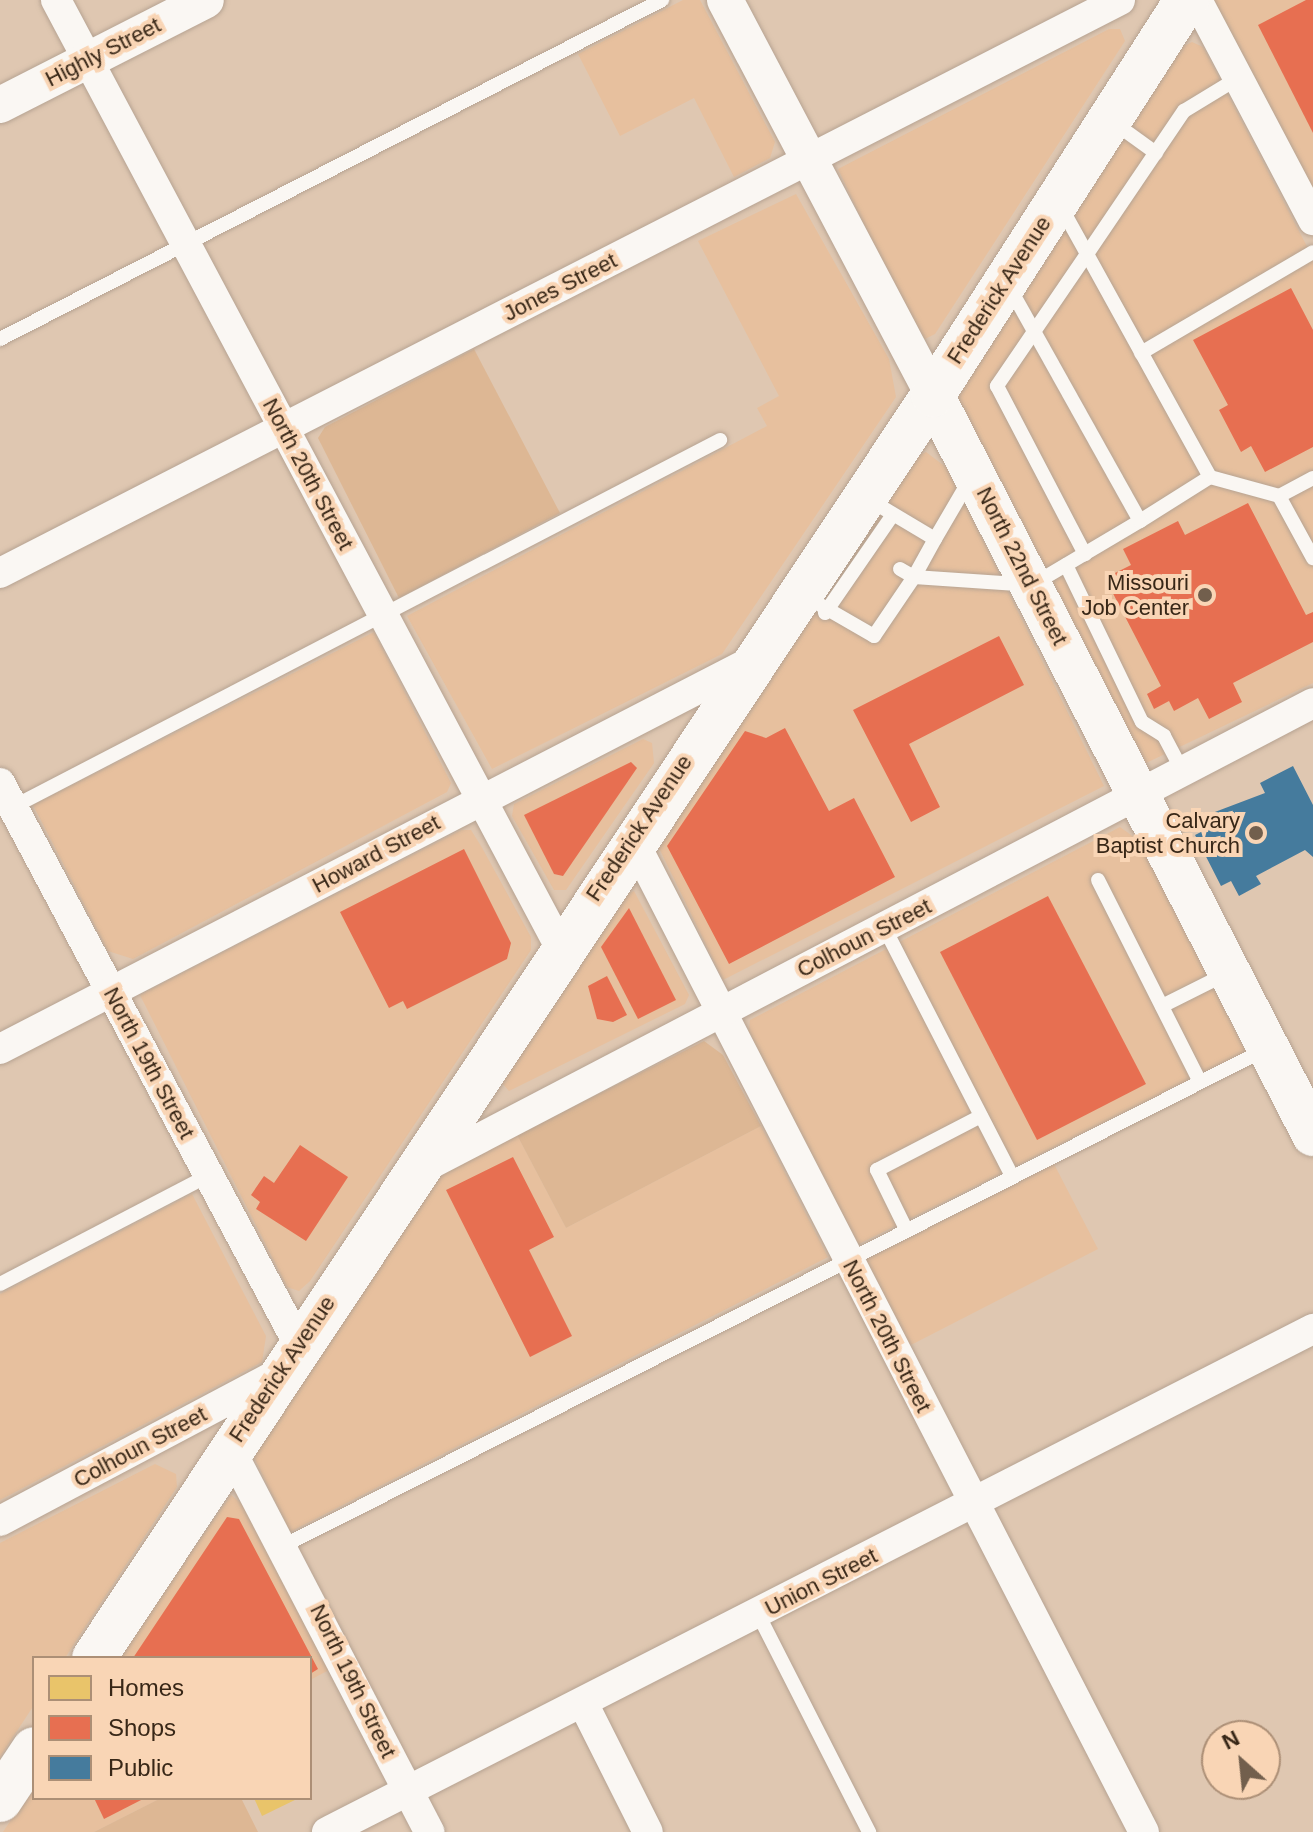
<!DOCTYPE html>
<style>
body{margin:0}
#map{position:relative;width:1313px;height:1832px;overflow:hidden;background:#dfc7b1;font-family:Arial,sans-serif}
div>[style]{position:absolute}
.built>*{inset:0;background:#e7c09e}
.green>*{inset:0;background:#ddb794}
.homes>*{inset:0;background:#e9c46a}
.shops>*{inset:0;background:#e76f51}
.public>*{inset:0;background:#457b9d}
.roads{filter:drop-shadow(0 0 2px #b6a392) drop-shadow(0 0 2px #b6a392)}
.service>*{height:14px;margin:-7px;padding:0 7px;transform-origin:7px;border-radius:7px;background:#faf7f3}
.minor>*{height:30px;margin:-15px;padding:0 15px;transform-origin:15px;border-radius:15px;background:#faf7f3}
.tertiary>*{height:36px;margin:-18px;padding:0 18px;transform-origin:18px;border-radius:18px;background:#faf7f3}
.secondary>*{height:42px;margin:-21px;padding:0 21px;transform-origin:21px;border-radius:21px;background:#faf7f3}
.primary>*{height:44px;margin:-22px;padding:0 22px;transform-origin:22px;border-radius:22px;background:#faf7f3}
.dots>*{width:22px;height:22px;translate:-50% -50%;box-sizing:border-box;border:4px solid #f9d5b5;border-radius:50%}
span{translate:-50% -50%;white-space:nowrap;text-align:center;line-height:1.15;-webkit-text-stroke:8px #f9d5b5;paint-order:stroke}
.street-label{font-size:22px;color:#382717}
.poi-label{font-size:22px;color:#382717}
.right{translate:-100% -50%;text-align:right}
.legend{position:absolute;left:32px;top:1656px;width:280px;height:144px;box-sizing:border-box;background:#f9d5b5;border:2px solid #ac8f76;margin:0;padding:10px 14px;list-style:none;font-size:24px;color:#382717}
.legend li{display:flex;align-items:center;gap:16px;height:40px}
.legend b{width:40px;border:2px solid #ac8f76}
.north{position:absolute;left:1201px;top:1720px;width:80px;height:80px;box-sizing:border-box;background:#f9d5b5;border:2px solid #ac8f76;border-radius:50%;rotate:333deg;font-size:22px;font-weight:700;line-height:32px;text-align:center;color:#382717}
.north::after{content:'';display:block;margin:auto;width:28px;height:36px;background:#725f4d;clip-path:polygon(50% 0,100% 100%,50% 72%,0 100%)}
</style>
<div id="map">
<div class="built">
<div style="clip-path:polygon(683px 0,700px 0,775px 142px,770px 158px,734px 177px,694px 98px,620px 136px,578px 54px)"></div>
<div style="clip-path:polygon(1213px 0,1313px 0,1313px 198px)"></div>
<div style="clip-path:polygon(1109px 29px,1120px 29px,1125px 41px,935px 334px,925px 339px,914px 331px,838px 169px)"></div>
<div style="clip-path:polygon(1192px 42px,1203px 47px,1313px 258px,1313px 683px,1144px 764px,955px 401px,1182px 47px)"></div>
<div style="clip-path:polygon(796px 194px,889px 359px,896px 397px,722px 654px,492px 769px,407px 616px,767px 426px,757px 408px,779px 396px,698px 241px)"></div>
<div style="clip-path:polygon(926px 452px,947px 468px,1104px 786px,723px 980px,657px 844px,912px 458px)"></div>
<div style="clip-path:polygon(374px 632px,451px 783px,447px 792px,133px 959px,108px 951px,33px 805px)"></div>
<div style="clip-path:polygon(643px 739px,652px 743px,654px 763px,566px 890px,554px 890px,512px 816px,514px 804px)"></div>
<div style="clip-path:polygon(1120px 827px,1138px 840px,1246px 1052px,855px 1246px,749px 1032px,750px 1020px)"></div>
<div style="clip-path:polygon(461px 830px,471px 830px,481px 846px,531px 937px,531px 950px,310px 1281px,299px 1291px,287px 1287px,140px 995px)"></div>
<div style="clip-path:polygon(634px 891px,689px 995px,685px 1004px,509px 1091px,502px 1083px,622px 896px)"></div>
<div style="clip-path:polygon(761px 1126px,828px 1257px,290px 1532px,250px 1449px,440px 1176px,517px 1135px,566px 1228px)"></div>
<div style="clip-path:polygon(1054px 1164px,1098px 1249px,907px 1347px,863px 1261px)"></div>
<div style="clip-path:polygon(192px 1194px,266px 1336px,262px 1362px,0 1500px,0 1294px)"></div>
<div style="clip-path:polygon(155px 1464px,176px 1474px,177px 1487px,65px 1658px,34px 1658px,34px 1705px,0 1757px,0 1543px)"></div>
<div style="clip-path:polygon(231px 1495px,247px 1508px,331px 1669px,310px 1680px,310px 1658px,118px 1658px)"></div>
<div style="clip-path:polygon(34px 1785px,34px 1798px,161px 1798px,94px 1832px,3px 1832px)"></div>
</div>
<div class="green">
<div style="clip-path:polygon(474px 349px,560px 513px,399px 598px,318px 438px,325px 427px)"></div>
<div style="clip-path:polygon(704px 1041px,723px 1055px,761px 1126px,566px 1228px,517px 1135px)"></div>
<div style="clip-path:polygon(161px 1798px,241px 1798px,258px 1832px,94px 1832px)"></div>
</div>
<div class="homes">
<div style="clip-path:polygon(254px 1798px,299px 1798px,262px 1816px)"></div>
</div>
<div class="shops">
<div style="clip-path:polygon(1306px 0,1313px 0,1313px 133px,1258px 25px)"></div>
<div style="clip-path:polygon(1291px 288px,1313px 330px,1313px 447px,1265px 472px,1251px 446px,1241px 452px,1219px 410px,1228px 405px,1193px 340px)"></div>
<div style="clip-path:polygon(1248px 503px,1306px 615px,1313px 612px,1313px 642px,1233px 683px,1242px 702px,1209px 719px,1198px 698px,1174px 711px,1169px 701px,1154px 709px,1147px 694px,1161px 686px,1105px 578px,1131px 565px,1123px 549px,1178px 521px,1185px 535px)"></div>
<div style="clip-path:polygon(999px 636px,1024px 685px,909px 744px,940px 807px,911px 822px,853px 710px)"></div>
<div style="clip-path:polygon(785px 728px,829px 811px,854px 798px,895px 877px,729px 964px,667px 846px,745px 731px,766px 738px)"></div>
<div style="clip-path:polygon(631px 762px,637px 768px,563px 876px,554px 874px,524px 815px)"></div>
<div style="clip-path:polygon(464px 849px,511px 943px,507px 959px,407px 1009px,403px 1001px,389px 1008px,340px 912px)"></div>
<div style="clip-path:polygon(1048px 896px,1146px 1084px,1037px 1140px,940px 952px)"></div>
<div style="clip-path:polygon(629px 908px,676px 1000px,638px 1019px,601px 947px)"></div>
<div style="clip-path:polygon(607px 976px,627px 1015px,613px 1022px,597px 1019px,588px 986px)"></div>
<div style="clip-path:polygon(300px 1145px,348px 1177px,306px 1241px,256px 1209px,260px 1202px,251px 1195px,264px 1176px,274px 1183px)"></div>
<div style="clip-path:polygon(513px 1157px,554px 1237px,529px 1250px,572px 1336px,530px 1357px,446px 1190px)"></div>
<div style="clip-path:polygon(227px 1517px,239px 1519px,318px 1669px,310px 1674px,310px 1658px,133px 1658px)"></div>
<div style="clip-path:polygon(94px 1798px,145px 1798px,104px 1819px)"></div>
</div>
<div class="public">
<div style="clip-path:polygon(1293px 766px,1313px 805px,1313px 857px,1305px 850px,1256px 876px,1261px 884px,1239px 896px,1231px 881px,1221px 886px,1195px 835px,1205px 830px,1199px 818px,1265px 793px,1260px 783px)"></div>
</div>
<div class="roads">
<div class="service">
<div style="left:1113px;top:122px;width:53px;rotate:35.8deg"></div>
<div style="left:1061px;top:207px;width:54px;rotate:61deg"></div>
<div style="left:1087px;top:254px;width:160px;rotate:124.3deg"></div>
<div style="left:997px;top:386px;width:190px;rotate:62.4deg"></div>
<div style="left:0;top:339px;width:744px;rotate:-27.12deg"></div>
<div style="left:1141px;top:353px;width:199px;rotate:-30.4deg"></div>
<div style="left:1210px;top:477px;width:72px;rotate:15.4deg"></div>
<div style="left:1313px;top:478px;width:38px;rotate:152deg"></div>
<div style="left:1279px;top:496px;width:71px;rotate:61.3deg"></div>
<div style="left:1140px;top:521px;width:83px;rotate:-32.2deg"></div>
<div style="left:1210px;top:477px;width:255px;rotate:-118.9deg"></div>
<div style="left:1087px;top:254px;width:173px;rotate:-55.9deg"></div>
<div style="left:1184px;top:111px;width:63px;rotate:-31.4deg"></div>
<div style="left:935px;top:539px;width:69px;rotate:-59.7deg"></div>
<div style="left:1066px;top:565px;width:174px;rotate:64.2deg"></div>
<div style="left:1142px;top:722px;width:26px;rotate:32deg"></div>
<div style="left:1164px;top:736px;width:41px;rotate:62.2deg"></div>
<div style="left:900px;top:569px;width:16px;rotate:30deg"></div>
<div style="left:914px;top:577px;width:118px;rotate:3.9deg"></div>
<div style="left:1032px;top:585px;width:126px;rotate:-30.7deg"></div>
<div style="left:1140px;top:521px;width:268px;rotate:-119.2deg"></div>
<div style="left:803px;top:595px;width:82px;rotate:30deg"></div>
<div style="left:874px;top:636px;width:71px;rotate:-55.9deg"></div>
<div style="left:914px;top:577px;width:43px;rotate:-61.1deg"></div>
<div style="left:935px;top:539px;width:78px;rotate:-149.2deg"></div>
<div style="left:825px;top:613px;width:118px;rotate:-55.4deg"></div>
<div style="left:11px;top:808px;width:799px;rotate:-27.43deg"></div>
<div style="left:1098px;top:880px;width:226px;rotate:63.2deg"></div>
<div style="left:884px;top:927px;width:280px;rotate:62.8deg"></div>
<div style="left:1162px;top:1006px;width:72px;rotate:-26.6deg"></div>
<div style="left:906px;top:1229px;width:66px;rotate:-116.2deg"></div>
<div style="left:877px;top:1170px;width:117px;rotate:-27.4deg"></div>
<div style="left:0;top:1284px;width:236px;rotate:-27.5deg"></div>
<div style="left:285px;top:1545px;width:1099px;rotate:-26.82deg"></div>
<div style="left:758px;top:1614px;width:245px;rotate:63deg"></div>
</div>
<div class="minor">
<div style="left:56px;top:0;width:1073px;rotate:61.98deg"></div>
<div style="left:1197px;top:0;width:249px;rotate:62.2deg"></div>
<div style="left:0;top:573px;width:1258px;rotate:-27.09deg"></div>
<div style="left:0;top:783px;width:634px;rotate:61.98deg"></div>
<div style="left:632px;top:838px;width:1118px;rotate:62.75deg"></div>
<div style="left:0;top:1049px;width:846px;rotate:-27.29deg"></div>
<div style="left:421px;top:1169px;width:1006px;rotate:-27.58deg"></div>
<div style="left:229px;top:1447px;width:434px;rotate:62.5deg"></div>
<div style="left:0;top:1521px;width:316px;rotate:-27.9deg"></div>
<div style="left:583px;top:1703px;width:144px;rotate:63.3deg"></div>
<div style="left:327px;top:1832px;width:1107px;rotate:-27.03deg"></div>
</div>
<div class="tertiary">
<div style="left:725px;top:0;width:446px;rotate:62.2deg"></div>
<div style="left:0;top:105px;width:231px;rotate:-27deg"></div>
</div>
<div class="secondary">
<div style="left:933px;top:395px;width:832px;rotate:62.82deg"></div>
</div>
<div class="primary">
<div style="left:94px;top:1658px;width:1516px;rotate:-56.4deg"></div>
<div style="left:933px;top:395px;width:470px;rotate:-57.3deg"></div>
<div style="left:0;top:1800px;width:61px;rotate:-56.3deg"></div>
</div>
</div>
<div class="dots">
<div style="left:1205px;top:595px;background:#725f4d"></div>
<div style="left:1256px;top:833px;background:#725f4d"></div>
</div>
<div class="street-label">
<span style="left:103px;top:52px;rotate:-27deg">Highly Street</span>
<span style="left:560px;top:287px;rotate:-27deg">Jones Street</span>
<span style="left:999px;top:290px;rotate:-57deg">Frederick Avenue</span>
<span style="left:308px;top:474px;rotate:62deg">North 20th Street</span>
<span style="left:1022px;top:566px;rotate:63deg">North 22nd Street</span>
<span style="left:639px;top:828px;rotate:-56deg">Frederick Avenue</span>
<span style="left:376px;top:854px;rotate:-28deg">Howard Street</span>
<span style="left:864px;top:938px;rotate:-27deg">Colhoun Street</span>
<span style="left:149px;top:1063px;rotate:62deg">North 19th Street</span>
<span style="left:887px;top:1336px;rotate:63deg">North 20th Street</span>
<span style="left:282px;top:1369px;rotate:-56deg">Frederick Avenue</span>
<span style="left:140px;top:1447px;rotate:-28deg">Colhoun Street</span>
<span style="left:821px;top:1582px;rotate:-27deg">Union Street</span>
<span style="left:353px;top:1681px;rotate:64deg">North 19th Street</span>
</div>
<div class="poi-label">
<span class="right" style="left:1189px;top:595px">Missouri<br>Job Center</span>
<span class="right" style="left:1240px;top:833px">Calvary<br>Baptist Church</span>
</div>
<ul class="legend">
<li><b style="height:22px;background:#e9c46a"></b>Homes</li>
<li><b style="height:22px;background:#e76f51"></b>Shops</li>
<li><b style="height:22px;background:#457b9d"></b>Public</li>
</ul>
<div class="north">N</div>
</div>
